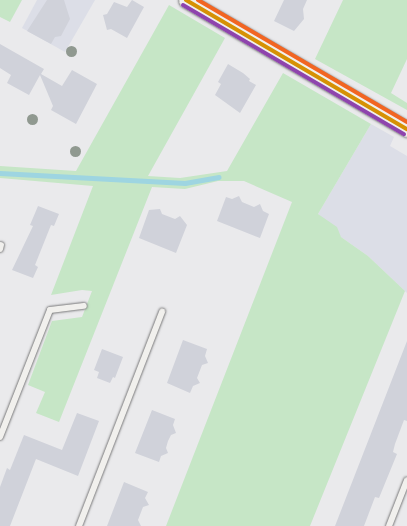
<!DOCTYPE html>
<style>
body{margin:0}
#map{position:relative;width:407px;height:526px;overflow:hidden;background:#eaeaec;font-family:Mynerve,sans-serif}
div>[style]{position:absolute}
.built>*{inset:0;background:#dcdee7}
.green>*{inset:0;background:#c6e6c6}
.stream>*{height:4.5px;margin:-2.25px;padding:0 2.25px;transform-origin:2.25px;border-radius:2.25px;background:#9ed5e1}
.building>*{inset:0;background:#d0d2da}
.roads{filter:drop-shadow(0 0 1px #79797a) drop-shadow(0 0 1px #79797a)}
.service>*{height:6px;margin:-3px;padding:0 3px;transform-origin:3px;border-radius:3px;background:#f1f0ed}
.tertiary>*{height:15px;margin:-7.5px;padding:0 7.5px;transform-origin:7.5px;border-radius:7.5px;background:#f1f0ed}
.bus-1>*{height:4px;margin:-2px;padding:0 2px;transform-origin:2px;border-radius:2px;background:#d69104}
.bus-2>*{height:4px;margin:-2px;padding:0 2px;transform-origin:2px;border-radius:2px;background:#8e44ad}
.bus-3>*{height:4px;margin:-2px;padding:0 2px;transform-origin:2px;border-radius:2px;background:#f26522}
.trees>*{width:11px;height:11px;margin:-5.5px;border-radius:50%;background:#909990}
span{translate:-50% -50%;white-space:nowrap;text-align:center;line-height:1.15;-webkit-text-stroke:3px #f7f3e8;paint-order:stroke}
</style>
<div id="map">
<div class="built">
<div style="clip-path:polygon(37px 0,95px 0,65px 52px,22px 28px)"></div>
<div style="clip-path:polygon(371px 124px,394px 137px,390px 146px,407px 156px,407px 293px,368px 256px,341px 237px,318px 214px)"></div>
</div>
<div class="green">
<div style="clip-path:polygon(0 0,22px 0,10px 22px,0 17px)"></div>
<div style="clip-path:polygon(343px 0,407px 0,407px 59px,391px 93px,407px 103px,407px 110px,315px 59px)"></div>
<div style="clip-path:polygon(169px 5px,225px 38px,148px 176px,180px 178px,227px 171px,283px 73px,371px 124px,318px 214px,337px 227px,341px 237px,368px 256px,405px 291px,310px 526px,166px 526px,292px 202px,244px 181px,218px 181px,185px 189px,152px 187px,59px 422px,36px 413px,45px 392px,28px 385px,52px 321px,82px 317px,92px 291px,82px 290px,51px 295px,93px 186px,0 178px,0 166px,76px 171px)"></div>
</div>
<div class="stream">
<div style="left:0;top:173px;width:185px;rotate:3.1deg"></div>
<div style="left:185px;top:183px;width:34px;rotate:-10deg"></div>
</div>
<div class="building">
<div style="clip-path:polygon(47px 0,64px 0,70px 19px,61px 36px,55px 37px,51px 44px,27px 31px)"></div>
<div style="clip-path:polygon(132px 0,144px 7px,127px 38px,111px 29px,107px 30px,103px 15px,107px 14px,114px 2px,127px 7px)"></div>
<div style="clip-path:polygon(284px 0,307px 0,303px 9px,304px 19px,294px 31px,274px 21px)"></div>
<div style="clip-path:polygon(0 44px,44px 69px,41px 74px,62px 86px,72px 70px,97px 84px,76px 124px,51px 110px,53px 106px,40px 75px,29px 95px,7px 83px,11px 75px,0 68px)"></div>
<div style="clip-path:polygon(228px 64px,243px 73px,250px 79px,249px 81px,256px 85px,240px 113px,215px 95px,221px 84px,218px 82px)"></div>
<div style="clip-path:polygon(239px 196px,242px 202px,254px 207px,260px 204px,263px 211px,269px 214px,260px 238px,217px 221px,226px 197px,232px 199px)"></div>
<div style="clip-path:polygon(38px 206px,59px 214px,54px 226px,51px 225px,35px 265px,38px 267px,33px 278px,12px 270px,33px 226px,30px 225px)"></div>
<div style="clip-path:polygon(160px 209px,162px 214px,175px 219px,180px 216px,187px 225px,176px 253px,139px 238px,149px 210px)"></div>
<div style="clip-path:polygon(183px 340px,207px 349px,205px 356px,208px 363px,202px 365px,197px 378px,200px 383px,193px 386px,190px 393px,167px 383px)"></div>
<div style="clip-path:polygon(407px 341px,407px 421px,404px 420px,395px 444px,393px 452px,397px 454px,379px 498px,375px 497px,364px 526px,335px 526px)"></div>
<div style="clip-path:polygon(102px 349px,123px 357px,115px 378px,113px 377px,110px 383px,97px 378px,99px 372px,94px 370px)"></div>
<div style="clip-path:polygon(152px 410px,175px 419px,173px 425px,176px 433px,171px 435px,168px 441px,166px 448px,168px 453px,161px 456px,159px 462px,135px 453px)"></div>
<div style="clip-path:polygon(77px 413px,99px 421px,78px 476px,36px 459px,10px 526px,0 526px,0 487px,7px 468px,10px 470px,24px 435px,62px 450px)"></div>
<div style="clip-path:polygon(124px 482px,148px 492px,145px 498px,149px 505px,143px 507px,138px 520px,141px 526px,107px 526px)"></div>
</div>
<div class="roads">
<div class="service">
<div style="left:0;top:249px;width:4px;rotate:-76deg"></div>
<div style="left:0;top:437px;width:136px;rotate:-68.5deg"></div>
<div style="left:50px;top:310px;width:34px;rotate:-7deg"></div>
<div style="left:79px;top:526px;width:230px;rotate:-68.8deg"></div>
<div style="left:389px;top:526px;width:49px;rotate:-68.6deg"></div>
</div>
<div class="tertiary">
<div style="left:186px;top:0;width:256px;rotate:30.3deg"></div>
</div>
</div>
<div class="bus-1">
<div style="left:186px;top:0;width:256px;rotate:30.3deg"></div>
</div>
<div class="bus-2">
<div style="left:183px;top:5px;width:256px;rotate:30.3deg"></div>
</div>
<div class="bus-3">
<div style="left:198px;top:0;width:242px;rotate:30.3deg"></div>
</div>
<div class="trees">
<div style="left:71px;top:51px"></div>
<div style="left:32px;top:119px"></div>
<div style="left:75px;top:151px"></div>
</div>
</div>
